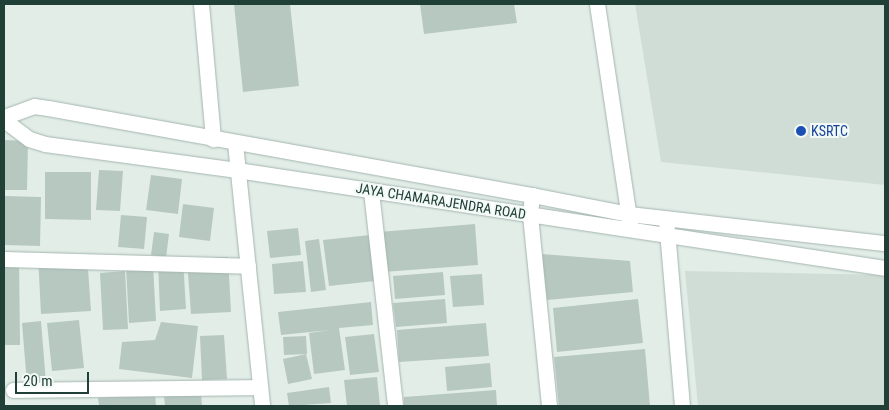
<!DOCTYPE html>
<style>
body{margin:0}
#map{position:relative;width:889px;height:410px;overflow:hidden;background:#e2ede8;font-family:"Roboto Condensed",sans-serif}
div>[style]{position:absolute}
.built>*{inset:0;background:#d0ddd7}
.building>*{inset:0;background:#b7c8c1}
.roads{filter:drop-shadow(0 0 1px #a4b5af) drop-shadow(0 0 1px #a4b5af)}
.street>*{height:15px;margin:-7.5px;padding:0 7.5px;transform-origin:7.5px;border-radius:7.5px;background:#fff}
.secondary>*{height:15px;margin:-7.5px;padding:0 7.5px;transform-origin:7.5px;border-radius:7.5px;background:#fff}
.dots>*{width:14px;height:14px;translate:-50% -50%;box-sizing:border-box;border:2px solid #f2f9f6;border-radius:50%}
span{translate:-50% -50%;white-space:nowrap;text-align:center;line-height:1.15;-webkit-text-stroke:4px #f2f9f6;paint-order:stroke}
.transit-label{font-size:14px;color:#164399}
.left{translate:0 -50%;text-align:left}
.street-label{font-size:14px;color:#203f37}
.frame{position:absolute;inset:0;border:5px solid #203f37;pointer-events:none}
.scale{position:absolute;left:15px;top:372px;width:74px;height:22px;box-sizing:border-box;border:2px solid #203f37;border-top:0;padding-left:6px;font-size:15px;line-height:18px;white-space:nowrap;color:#203f37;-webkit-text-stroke:4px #f2f9f6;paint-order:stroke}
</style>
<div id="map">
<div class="built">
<div style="clip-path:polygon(635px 4px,885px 4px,885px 185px,661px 162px)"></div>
<div style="clip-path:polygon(685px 271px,885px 275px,885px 406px,698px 406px)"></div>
</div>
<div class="building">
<div style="clip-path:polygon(234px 4px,290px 4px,299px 86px,243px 92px)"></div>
<div style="clip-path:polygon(420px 4px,514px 4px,517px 23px,424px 34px)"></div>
<div style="clip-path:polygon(4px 140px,28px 141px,27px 190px,4px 190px)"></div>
<div style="clip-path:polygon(99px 170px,123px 171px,120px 211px,96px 210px)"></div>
<div style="clip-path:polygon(45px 172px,91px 172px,91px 220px,45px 219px)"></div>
<div style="clip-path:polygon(151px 175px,182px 179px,178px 214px,146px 210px)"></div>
<div style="clip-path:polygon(4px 196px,41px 197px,40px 246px,4px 245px)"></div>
<div style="clip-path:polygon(183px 204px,214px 208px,210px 241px,179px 237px)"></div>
<div style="clip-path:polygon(121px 215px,147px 217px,144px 249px,118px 247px)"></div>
<div style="clip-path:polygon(475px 224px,478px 265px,383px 272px,379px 232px)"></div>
<div style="clip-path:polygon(298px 228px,301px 255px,270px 258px,267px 231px)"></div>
<div style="clip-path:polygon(154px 232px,169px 234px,166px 258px,151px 255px)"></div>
<div style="clip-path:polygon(370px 235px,375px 281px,329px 286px,323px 240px)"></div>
<div style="clip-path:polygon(319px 239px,326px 290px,311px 292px,305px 241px)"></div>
<div style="clip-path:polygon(87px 254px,91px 311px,41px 314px,38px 257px)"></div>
<div style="clip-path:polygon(542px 254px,630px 261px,633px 292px,547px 300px)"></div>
<div style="clip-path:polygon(4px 257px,19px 257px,20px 345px,4px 345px)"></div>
<div style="clip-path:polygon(228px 257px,231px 312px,191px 314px,187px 259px)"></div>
<div style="clip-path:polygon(183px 260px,186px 309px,160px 311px,158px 262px)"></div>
<div style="clip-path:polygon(303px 261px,306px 292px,274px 294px,272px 264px)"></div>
<div style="clip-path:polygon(153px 265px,156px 321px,129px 323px,126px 267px)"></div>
<div style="clip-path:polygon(125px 271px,128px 329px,103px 330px,100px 273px)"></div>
<div style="clip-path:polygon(443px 272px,445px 295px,395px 299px,393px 276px)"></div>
<div style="clip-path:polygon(482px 274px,484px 305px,453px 307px,450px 276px)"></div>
<div style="clip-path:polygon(445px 299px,447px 323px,396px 327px,393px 303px)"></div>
<div style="clip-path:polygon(638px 299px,643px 343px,557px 352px,553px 308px)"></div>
<div style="clip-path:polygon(371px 302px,373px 325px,339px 328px,345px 370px,314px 374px,309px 333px,330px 330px,281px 335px,278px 312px)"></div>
<div style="clip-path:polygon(79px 320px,84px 368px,52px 371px,47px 323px)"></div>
<div style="clip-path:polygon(41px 321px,46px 383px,27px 384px,22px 323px)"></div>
<div style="clip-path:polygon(161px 322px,198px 326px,192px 378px,119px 369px,122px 342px,155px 340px)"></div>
<div style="clip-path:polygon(486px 323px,489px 356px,399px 362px,397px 330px)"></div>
<div style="clip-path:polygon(374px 334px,379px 372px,350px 375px,345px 337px)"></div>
<div style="clip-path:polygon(224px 335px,227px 379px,202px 380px,200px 336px)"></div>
<div style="clip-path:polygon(306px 336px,307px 354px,284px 355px,283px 337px)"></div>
<div style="clip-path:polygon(645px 349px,650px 406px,559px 406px,554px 357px)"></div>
<div style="clip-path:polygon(306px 354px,312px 379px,288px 384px,283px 359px)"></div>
<div style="clip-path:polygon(490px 363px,492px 387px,447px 391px,445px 367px)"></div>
<div style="clip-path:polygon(377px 377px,380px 405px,347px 406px,344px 380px)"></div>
<div style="clip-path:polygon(329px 387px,331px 403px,289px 406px,287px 393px)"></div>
<div style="clip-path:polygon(496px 390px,497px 406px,404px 406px,404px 397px)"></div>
<div style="clip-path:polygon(201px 392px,202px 406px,165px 406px,164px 396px)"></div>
<div style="clip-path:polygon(155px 394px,156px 406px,99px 406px,98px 398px)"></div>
</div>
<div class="roads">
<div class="street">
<div style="left:201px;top:4px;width:136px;rotate:84.9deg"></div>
<div style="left:235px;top:143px;width:264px;rotate:84.1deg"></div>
<div style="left:371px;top:191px;width:216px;rotate:83.6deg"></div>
<div style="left:532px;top:195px;width:20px;rotate:96deg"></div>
<div style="left:530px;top:215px;width:192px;rotate:84.3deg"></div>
<div style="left:666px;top:219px;width:188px;rotate:85.1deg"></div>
<div style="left:4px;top:259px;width:244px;rotate:1.6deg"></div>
<div style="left:13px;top:390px;width:247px;rotate:-0.7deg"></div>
</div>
<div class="secondary">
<div style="left:597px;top:4px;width:222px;rotate:81.5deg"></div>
<div style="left:4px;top:117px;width:32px;rotate:-20deg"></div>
<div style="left:34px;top:106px;width:14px;rotate:8deg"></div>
<div style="left:48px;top:108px;width:492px;rotate:10.2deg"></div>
<div style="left:532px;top:195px;width:99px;rotate:11.1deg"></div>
<div style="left:629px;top:214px;width:258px;rotate:6.5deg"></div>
<div style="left:4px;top:120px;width:31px;rotate:37deg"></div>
<div style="left:29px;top:139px;width:17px;rotate:17deg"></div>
<div style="left:45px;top:144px;width:194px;rotate:7.7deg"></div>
<div style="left:237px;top:170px;width:655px;rotate:8.6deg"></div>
</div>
</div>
<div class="dots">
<div style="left:801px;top:131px;background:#1a4fb4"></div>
</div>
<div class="transit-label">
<span class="left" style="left:811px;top:131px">KSRTC</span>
</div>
<div class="street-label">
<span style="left:441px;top:201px;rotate:9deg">JAYA CHAMARAJENDRA ROAD</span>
</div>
<div class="frame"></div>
<div class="scale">20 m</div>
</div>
